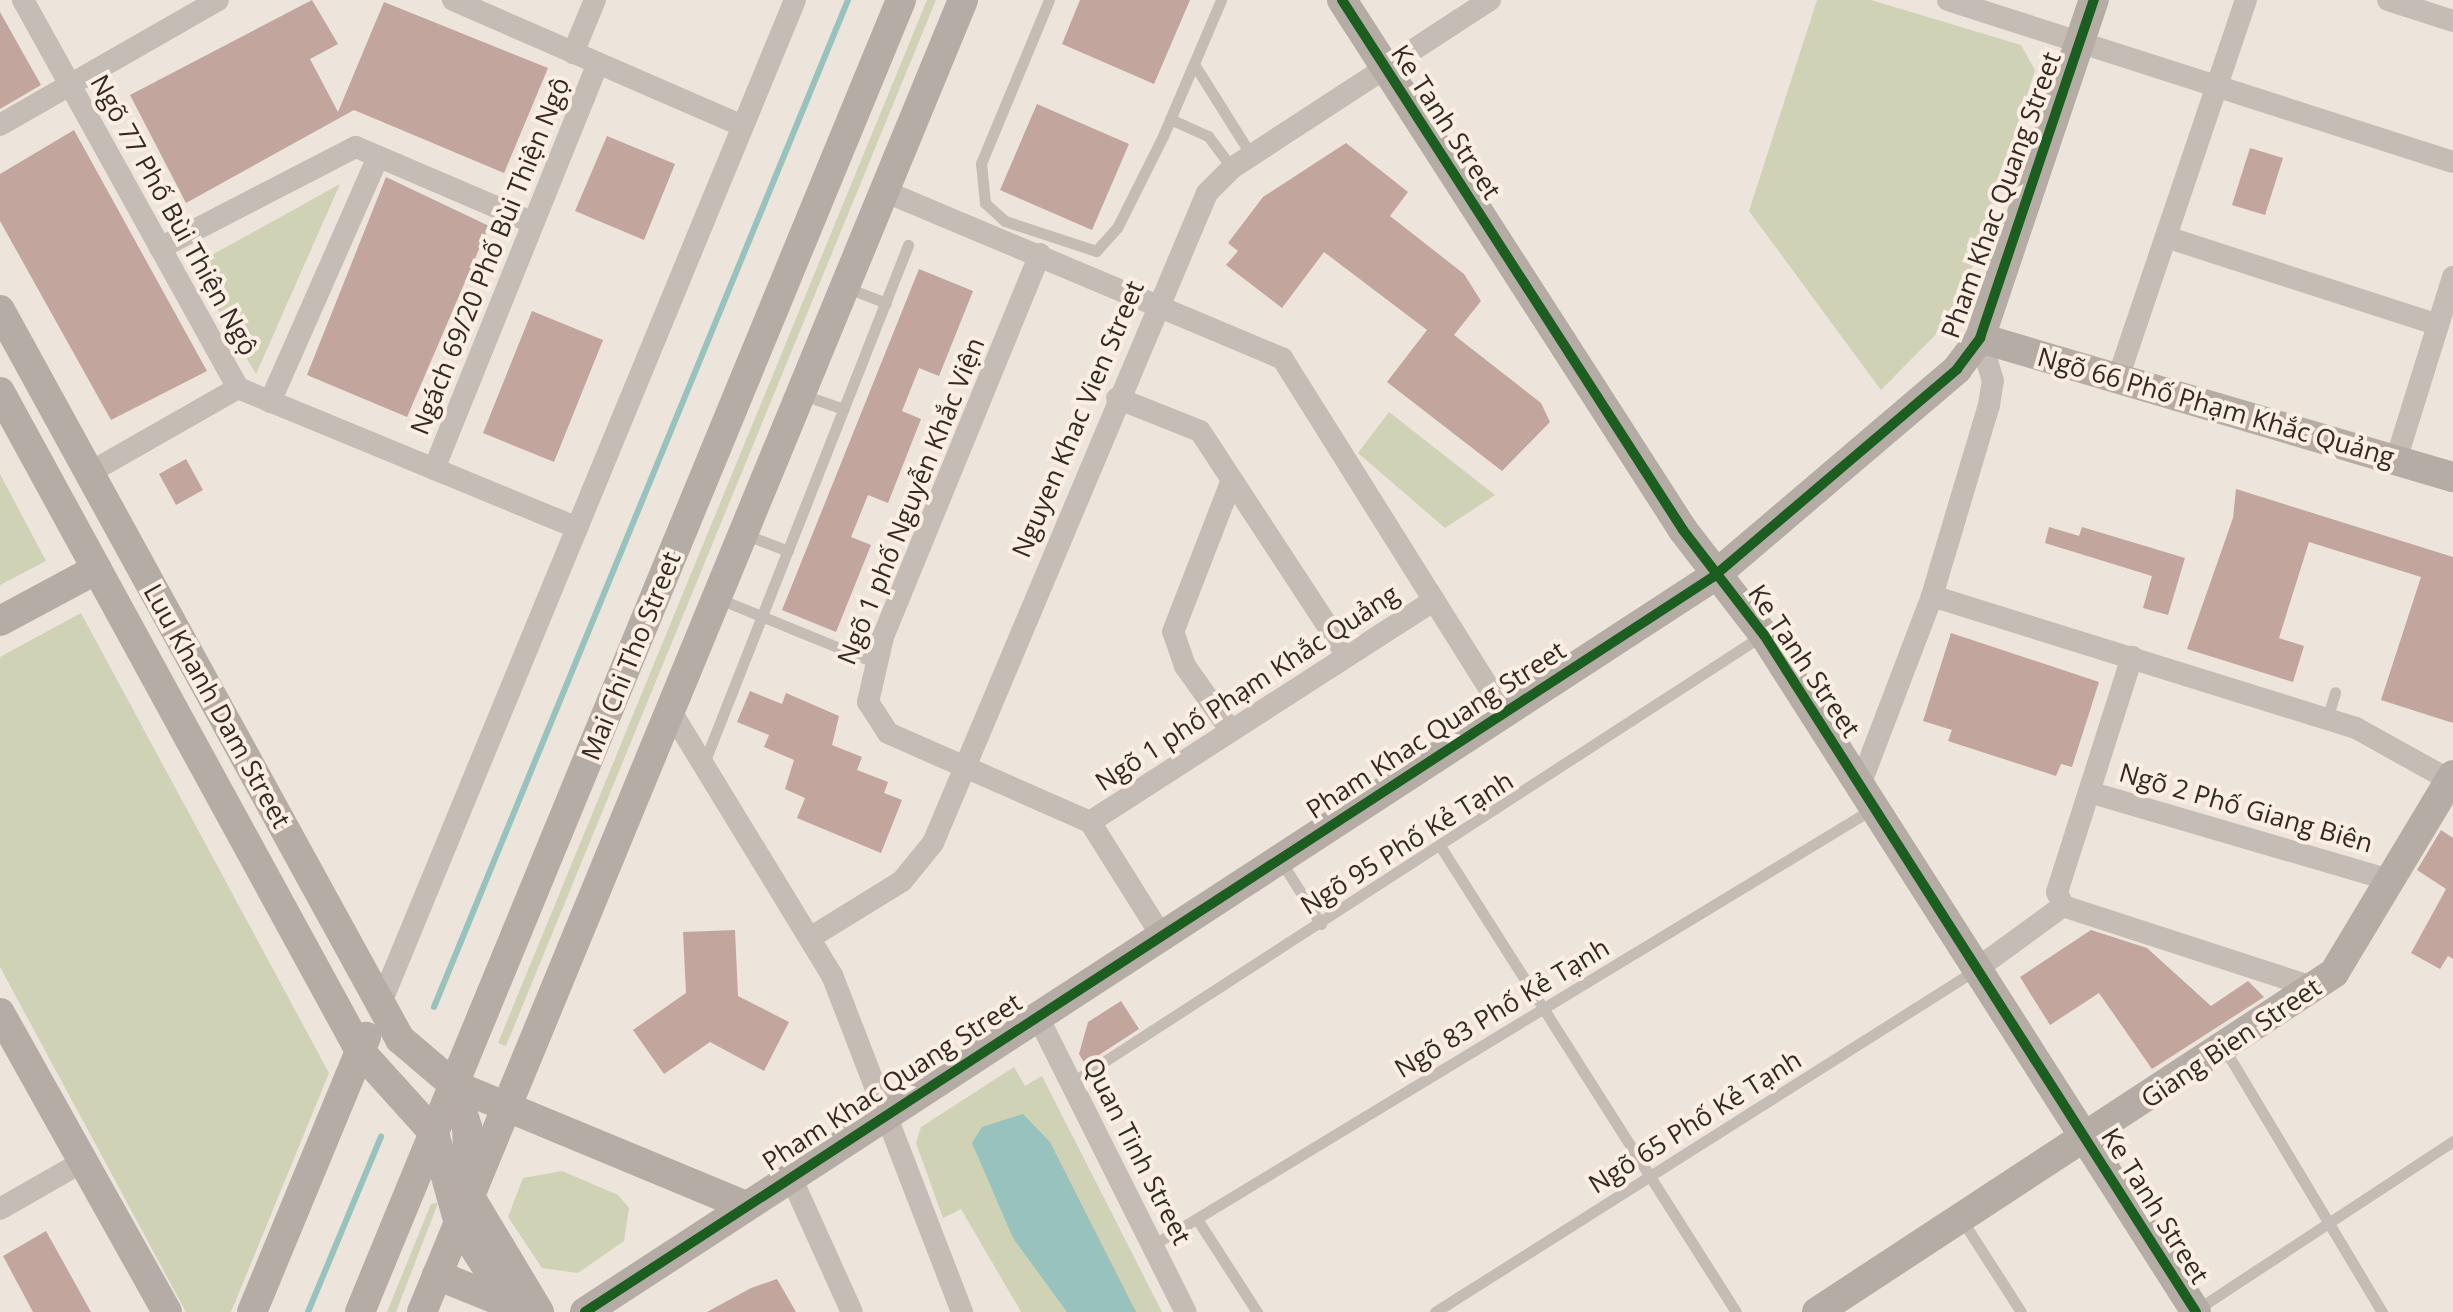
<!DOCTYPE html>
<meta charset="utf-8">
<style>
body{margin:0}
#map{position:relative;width:2453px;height:1312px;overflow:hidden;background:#ede4dc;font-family:"Open Sans",sans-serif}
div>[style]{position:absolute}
.green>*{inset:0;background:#cfd2b5}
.water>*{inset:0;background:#98c2be}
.stream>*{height:6px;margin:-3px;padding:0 3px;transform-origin:3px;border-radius:3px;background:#98c2be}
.building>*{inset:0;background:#c2a59d}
.lane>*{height:11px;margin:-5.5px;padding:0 5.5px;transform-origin:5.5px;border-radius:5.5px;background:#c5bcb6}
.street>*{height:22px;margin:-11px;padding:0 11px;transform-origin:11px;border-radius:11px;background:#c5bcb6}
.secondary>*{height:30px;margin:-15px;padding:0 15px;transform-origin:15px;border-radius:15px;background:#b6aca6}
.cycleway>*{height:10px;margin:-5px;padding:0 5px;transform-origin:5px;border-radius:5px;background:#1b5e20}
span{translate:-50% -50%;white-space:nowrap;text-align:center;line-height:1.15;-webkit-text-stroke:8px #fbeee3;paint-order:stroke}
.street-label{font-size:26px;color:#362925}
</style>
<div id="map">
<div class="green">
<div style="clip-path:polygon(927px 0,936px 0,506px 1046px,498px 1043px)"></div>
<div style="clip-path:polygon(1817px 0,1871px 0,2021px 45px,2035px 70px,1958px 312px,1881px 390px,1749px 211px)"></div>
<div style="clip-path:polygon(340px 184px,256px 374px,192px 266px)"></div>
<div style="clip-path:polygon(1389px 412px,1495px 495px,1445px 528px,1358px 453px)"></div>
<div style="clip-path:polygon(0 474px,46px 561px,0 585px)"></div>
<div style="clip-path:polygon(81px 613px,329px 1073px,231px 1312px,186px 1312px,0 967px,0 657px)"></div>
<div style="clip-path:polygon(1014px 1067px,1025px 1086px,1042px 1076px,1162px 1312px,1021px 1312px,961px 1209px,943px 1218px,916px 1143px,921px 1127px)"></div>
<div style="clip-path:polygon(562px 1171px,618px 1195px,629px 1208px,624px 1241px,578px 1273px,542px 1268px,508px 1217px,523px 1178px)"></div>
<div style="clip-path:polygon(438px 1203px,396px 1312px,387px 1312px,431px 1204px)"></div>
</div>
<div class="water">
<div style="clip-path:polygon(1023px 1114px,1050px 1142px,1136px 1312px,1067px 1312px,1013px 1238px,972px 1143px,982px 1127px)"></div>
</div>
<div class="stream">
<div style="left:434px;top:1007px;width:1089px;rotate:-67.65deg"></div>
<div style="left:308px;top:1312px;width:190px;rotate:-67.4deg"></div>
</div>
<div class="building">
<div style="clip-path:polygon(312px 0,338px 44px,310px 59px,338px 112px,384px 2px,548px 68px,504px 173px,354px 110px,186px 203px,130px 95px)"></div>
<div style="clip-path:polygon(1080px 0,1190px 0,1154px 84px,1062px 44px)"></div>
<div style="clip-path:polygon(0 12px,41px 85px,0 109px)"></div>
<div style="clip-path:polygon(1037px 104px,1129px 144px,1092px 230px,1000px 190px)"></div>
<div style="clip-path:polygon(74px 130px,207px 371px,111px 420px,0 221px,0 174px)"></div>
<div style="clip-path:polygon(607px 136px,675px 164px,644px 240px,575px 211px)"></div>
<div style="clip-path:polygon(1346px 143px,1408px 192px,1390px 216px,1464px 274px,1481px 301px,1454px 335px,1541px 403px,1550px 422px,1502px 471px,1387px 382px,1427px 330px,1324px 252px,1282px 308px,1226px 265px,1238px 251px,1228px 243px,1263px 197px)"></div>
<div style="clip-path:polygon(2250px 148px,2283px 158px,2265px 215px,2232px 205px)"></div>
<div style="clip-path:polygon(386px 177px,489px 226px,407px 417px,307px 375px)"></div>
<div style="clip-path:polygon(919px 269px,973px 291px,939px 376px,919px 368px,902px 411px,921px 419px,888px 503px,868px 495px,851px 537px,871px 545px,836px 632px,782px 610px)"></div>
<div style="clip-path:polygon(532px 311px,603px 340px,554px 462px,483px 433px)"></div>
<div style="clip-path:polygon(186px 459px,203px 490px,176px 505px,159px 474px)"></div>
<div style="clip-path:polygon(2236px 489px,2453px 557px,2453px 723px,2381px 700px,2421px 577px,2309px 542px,2279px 638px,2304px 646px,2293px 682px,2187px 649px,2233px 518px)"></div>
<div style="clip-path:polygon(2049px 527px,2079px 536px,2082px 527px,2185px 558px,2168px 615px,2143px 608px,2152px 576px,2045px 543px)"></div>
<div style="clip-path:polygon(1951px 633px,2099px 682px,2072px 767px,2061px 764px,2056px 776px,1948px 741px,1952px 730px,1923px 721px)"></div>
<div style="clip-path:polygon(750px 691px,782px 704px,786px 693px,839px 716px,832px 745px,862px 757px,857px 770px,888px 782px,884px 793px,902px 800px,881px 853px,797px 818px,805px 798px,785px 789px,794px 760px,764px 747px,769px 735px,737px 722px)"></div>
<div style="clip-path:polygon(2441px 830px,2453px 838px,2453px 959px,2448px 956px,2440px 969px,2411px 953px,2446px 889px,2417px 870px)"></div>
<div style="clip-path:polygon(735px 930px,738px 996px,789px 1022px,764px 1071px,710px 1042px,664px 1074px,633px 1030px,686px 993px,683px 932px)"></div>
<div style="clip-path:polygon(2091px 930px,2147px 948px,2211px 1006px,2248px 981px,2264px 997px,2152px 1069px,2099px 993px,2050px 1025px,2020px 977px)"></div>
<div style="clip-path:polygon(1121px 1001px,1139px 1029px,1085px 1064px,1079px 1054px,1088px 1022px)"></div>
<div style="clip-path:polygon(46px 1231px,91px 1312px,33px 1312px,3px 1256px)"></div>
<div style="clip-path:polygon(777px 1279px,796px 1312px,707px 1312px,751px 1288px)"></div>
</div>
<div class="lane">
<div style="left:1049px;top:0;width:177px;rotate:112.6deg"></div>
<div style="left:981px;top:163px;width:40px;rotate:84.3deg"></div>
<div style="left:985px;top:203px;width:27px;rotate:42deg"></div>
<div style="left:1005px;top:221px;width:96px;rotate:18.2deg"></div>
<div style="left:1096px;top:251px;width:31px;rotate:-48deg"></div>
<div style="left:1117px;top:228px;width:103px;rotate:-63.4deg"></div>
<div style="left:1163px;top:136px;width:148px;rotate:-66.9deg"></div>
<div style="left:1194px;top:64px;width:107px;rotate:57.9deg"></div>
<div style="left:1170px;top:119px;width:42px;rotate:24.1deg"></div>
<div style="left:1208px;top:136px;width:40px;rotate:53deg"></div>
<div style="left:845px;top:287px;width:44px;rotate:21.3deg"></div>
<div style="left:803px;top:395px;width:43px;rotate:18.9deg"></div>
<div style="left:744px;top:534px;width:47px;rotate:21.1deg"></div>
<div style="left:717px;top:598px;width:170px;rotate:22.2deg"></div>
<div style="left:2327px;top:719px;width:28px;rotate:-73deg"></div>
<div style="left:704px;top:763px;width:557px;rotate:-68.5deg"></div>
<div style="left:1442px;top:849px;width:548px;rotate:57.58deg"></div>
<div style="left:1280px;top:860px;width:76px;rotate:57.4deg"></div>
<div style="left:2224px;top:1048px;width:308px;rotate:59.1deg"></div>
<div style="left:1071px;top:1083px;width:824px;rotate:-32.92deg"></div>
<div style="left:1197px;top:1219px;width:111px;rotate:57.2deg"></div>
<div style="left:1962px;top:1220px;width:109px;rotate:57.3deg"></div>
<div style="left:1153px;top:1245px;width:843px;rotate:-31.22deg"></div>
<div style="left:2196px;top:1310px;width:308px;rotate:-33.3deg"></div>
<div style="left:1435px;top:1312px;width:638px;rotate:-32.32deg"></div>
</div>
<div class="street">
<div style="left:23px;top:0;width:444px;rotate:61deg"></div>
<div style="left:238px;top:388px;width:367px;rotate:22.4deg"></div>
<div style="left:453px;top:0;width:316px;rotate:23.5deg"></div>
<div style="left:1948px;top:0;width:530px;rotate:17.79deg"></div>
<div style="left:2388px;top:0;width:68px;rotate:17.9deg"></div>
<div style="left:573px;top:53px;width:57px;rotate:-67.5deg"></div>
<div style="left:0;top:125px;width:251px;rotate:-29.8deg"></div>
<div style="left:884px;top:191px;width:432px;rotate:22.8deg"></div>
<div style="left:1282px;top:358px;width:418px;rotate:57.9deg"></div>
<div style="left:2166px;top:237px;width:286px;rotate:17.9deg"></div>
<div style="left:160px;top:248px;width:220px;rotate:-27.3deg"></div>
<div style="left:356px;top:147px;width:193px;rotate:23.2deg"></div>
<div style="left:1040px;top:254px;width:414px;rotate:112.3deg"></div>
<div style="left:883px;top:637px;width:67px;rotate:103deg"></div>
<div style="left:868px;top:702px;width:37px;rotate:57deg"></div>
<div style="left:888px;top:733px;width:221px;rotate:23.8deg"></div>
<div style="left:2118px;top:378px;width:399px;rotate:-71.3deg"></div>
<div style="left:1117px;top:398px;width:89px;rotate:21.7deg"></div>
<div style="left:1200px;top:431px;width:269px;rotate:56.8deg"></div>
<div style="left:270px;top:402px;width:268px;rotate:-66.2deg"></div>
<div style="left:2396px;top:460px;width:192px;rotate:-72.7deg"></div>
<div style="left:434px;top:469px;width:437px;rotate:-68deg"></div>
<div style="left:89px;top:473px;width:172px;rotate:-29.7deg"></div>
<div style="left:1932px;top:596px;width:444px;rotate:17.3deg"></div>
<div style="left:2356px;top:728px;width:111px;rotate:29.1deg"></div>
<div style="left:670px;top:710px;width:311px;rotate:58.6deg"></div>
<div style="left:832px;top:975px;width:361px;rotate:68.9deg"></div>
<div style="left:1231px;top:731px;width:80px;rotate:-125.3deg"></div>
<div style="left:1185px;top:666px;width:36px;rotate:-109deg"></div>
<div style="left:1173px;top:632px;width:163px;rotate:-68.8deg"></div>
<div style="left:1860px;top:785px;width:202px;rotate:-69.1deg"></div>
<div style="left:1932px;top:596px;width:199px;rotate:-73.4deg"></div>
<div style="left:1989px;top:405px;width:24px;rotate:-81deg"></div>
<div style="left:1993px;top:381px;width:45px;rotate:-106.8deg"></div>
<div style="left:2089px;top:792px;width:309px;rotate:16.3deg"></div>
<div style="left:2063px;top:906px;width:263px;rotate:18deg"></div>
<div style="left:2063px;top:906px;width:15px;rotate:-113deg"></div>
<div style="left:2057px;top:892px;width:247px;rotate:-72.3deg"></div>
<div style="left:1161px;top:935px;width:133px;rotate:-122.1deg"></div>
<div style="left:1090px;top:822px;width:409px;rotate:-32.8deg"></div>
<div style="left:813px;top:936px;width:105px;rotate:-31.7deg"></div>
<div style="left:902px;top:881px;width:49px;rotate:-50.8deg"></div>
<div style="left:933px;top:843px;width:705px;rotate:-67.14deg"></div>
<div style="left:1207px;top:193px;width:35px;rotate:-45deg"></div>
<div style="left:1232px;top:168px;width:308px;rotate:-33.1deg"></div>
<div style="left:1978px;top:968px;width:105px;rotate:-36.1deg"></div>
<div style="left:380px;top:1005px;width:1087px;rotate:-67.56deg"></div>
<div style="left:1037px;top:1015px;width:332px;rotate:63.4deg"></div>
<div style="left:790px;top:1175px;width:150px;rotate:65.7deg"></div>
<div style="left:0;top:1209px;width:95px;rotate:-29.8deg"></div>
</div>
<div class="secondary">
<div style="left:1342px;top:0;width:630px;rotate:57.24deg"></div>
<div style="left:1683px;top:530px;width:133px;rotate:52.4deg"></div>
<div style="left:1764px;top:635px;width:803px;rotate:57.46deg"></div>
<div style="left:0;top:310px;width:832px;rotate:61.25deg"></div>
<div style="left:400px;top:1039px;width:71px;rotate:40.4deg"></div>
<div style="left:454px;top:1085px;width:313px;rotate:22.5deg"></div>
<div style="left:1980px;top:338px;width:493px;rotate:16.4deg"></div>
<div style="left:0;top:392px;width:751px;rotate:61.35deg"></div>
<div style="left:360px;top:1051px;width:110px;rotate:47.9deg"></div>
<div style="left:434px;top:1133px;width:94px;rotate:74.6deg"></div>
<div style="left:459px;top:1224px;width:105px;rotate:57.1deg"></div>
<div style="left:0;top:621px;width:110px;rotate:-28.2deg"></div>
<div style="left:0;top:1013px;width:342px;rotate:60.8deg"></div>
<div style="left:454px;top:1085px;width:44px;rotate:72.8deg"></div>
<div style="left:467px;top:1127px;width:70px;rotate:87.5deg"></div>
<div style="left:470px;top:1197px;width:134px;rotate:59deg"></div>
<div style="left:437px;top:1275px;width:80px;rotate:22.1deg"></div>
<div style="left:252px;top:1312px;width:298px;rotate:-67.5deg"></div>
<div style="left:360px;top:1312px;width:1419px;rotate:-67.59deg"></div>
<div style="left:422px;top:1312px;width:1419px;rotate:-67.59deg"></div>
<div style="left:585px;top:1312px;width:1346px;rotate:-33.09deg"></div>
<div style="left:1713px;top:577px;width:321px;rotate:-40.4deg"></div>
<div style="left:1957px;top:369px;width:39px;rotate:-53deg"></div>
<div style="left:1980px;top:338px;width:357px;rotate:-71.4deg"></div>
<div style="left:1817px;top:1312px;width:618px;rotate:-33.25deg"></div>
<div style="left:2334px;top:973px;width:231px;rotate:-59deg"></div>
</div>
<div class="cycleway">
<div style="left:1342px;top:0;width:630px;rotate:57.24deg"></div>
<div style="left:1683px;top:530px;width:133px;rotate:52.4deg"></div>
<div style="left:1764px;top:635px;width:803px;rotate:57.46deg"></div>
<div style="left:585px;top:1312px;width:1346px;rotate:-33.09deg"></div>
<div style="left:1713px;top:577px;width:321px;rotate:-40.4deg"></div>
<div style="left:1957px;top:369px;width:39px;rotate:-53deg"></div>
<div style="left:1980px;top:338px;width:357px;rotate:-71.4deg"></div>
</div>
<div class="street-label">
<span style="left:1446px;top:122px;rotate:57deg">Ke Tanh Street</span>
<span style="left:2001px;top:195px;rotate:-70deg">Pham Khac Quang Street</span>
<span style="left:174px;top:215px;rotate:61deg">Ngõ 77 Phố Bùi Thiện Ngộ</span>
<span style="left:490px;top:256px;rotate:-68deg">Ngách 69/20 Phố Bùi Thiện Ngộ</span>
<span style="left:2216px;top:407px;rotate:16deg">Ngõ 66 Phố Phạm Khắc Quảng</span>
<span style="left:1078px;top:419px;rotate:-67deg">Nguyen Khac Vien Street</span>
<span style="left:911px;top:501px;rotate:-68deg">Ngõ 1 phố Nguyễn Khắc Viện</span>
<span style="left:631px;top:656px;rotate:-68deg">Mai Chi Tho Street</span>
<span style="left:1804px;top:661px;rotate:56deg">Ke Tanh Street</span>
<span style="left:1247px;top:688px;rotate:-33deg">Ngõ 1 phố Phạm Khắc Quảng</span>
<span style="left:217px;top:706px;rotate:61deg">Luu Khanh Dam Street</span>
<span style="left:1436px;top:730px;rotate:-33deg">Pham Khac Quang Street</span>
<span style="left:2246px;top:808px;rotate:16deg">Ngõ 2 Phố Giang Biên</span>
<span style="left:1407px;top:843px;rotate:-32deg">Ngõ 95 Phố Kẻ Tạnh</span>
<span style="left:1502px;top:1008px;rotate:-31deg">Ngõ 83 Phố Kẻ Tạnh</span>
<span style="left:2231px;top:1043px;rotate:-34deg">Giang Bien Street</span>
<span style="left:892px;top:1082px;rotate:-33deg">Pham Khac Quang Street</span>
<span style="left:1695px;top:1122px;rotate:-32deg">Ngõ 65 Phố Kẻ Tạnh</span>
<span style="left:1137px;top:1151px;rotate:63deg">Quan Tinh Street</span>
<span style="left:2155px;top:1206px;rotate:58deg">Ke Tanh Street</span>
</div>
</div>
